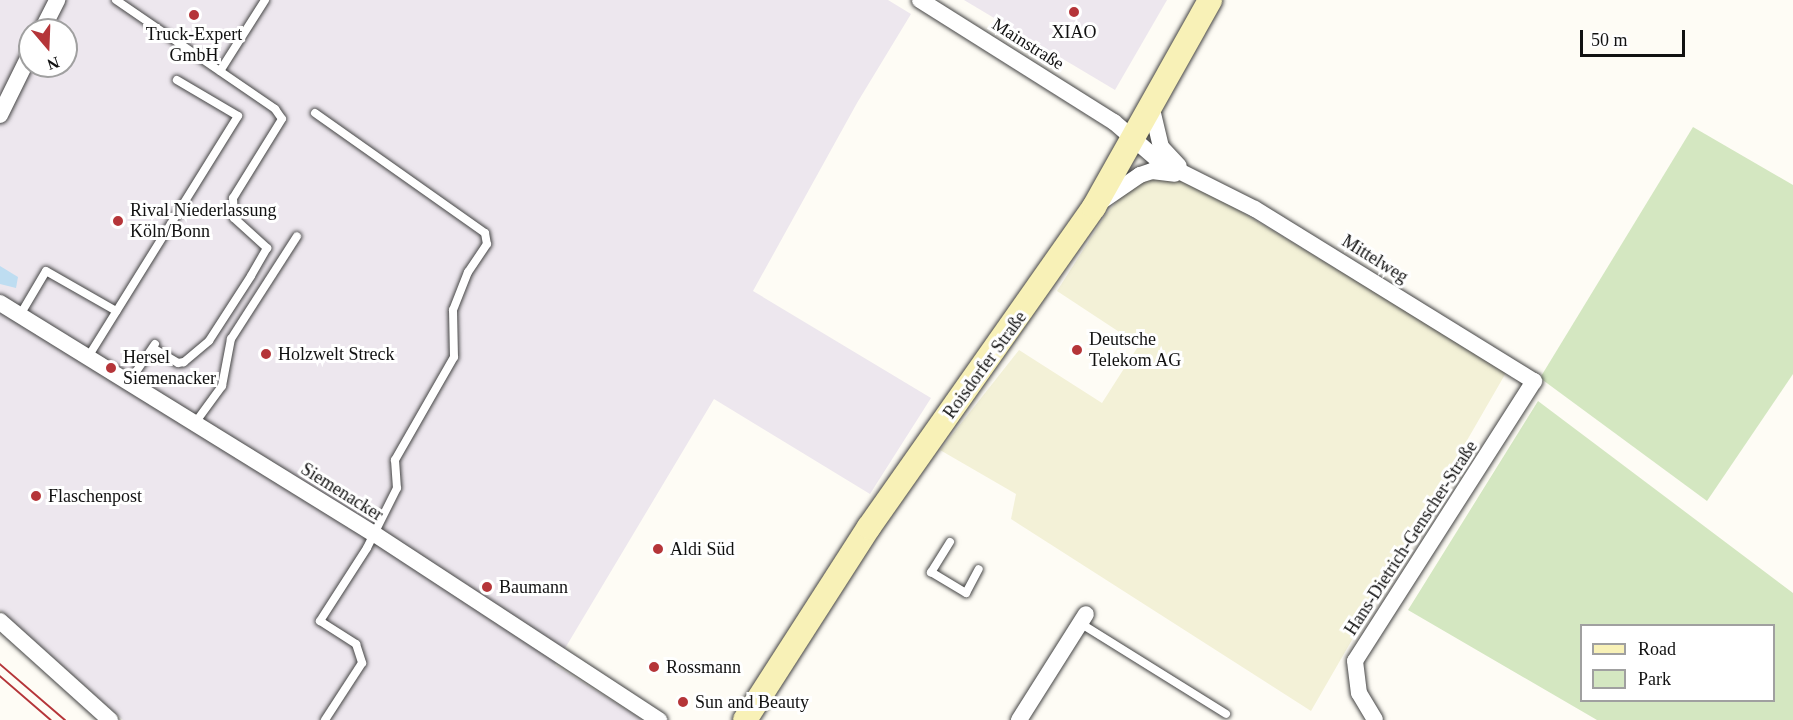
<!DOCTYPE html>
<meta charset="utf-8">
<style>
body{margin:0}
#map{position:relative;width:1793px;height:720px;overflow:hidden;background:#fefcf5;font-family:"Times New Roman",serif}
div>[style]{position:absolute}
.industrial>*{inset:0;background:#ede7ee}
.farmland>*{inset:0;background:#f3f1d7}
.green>*{inset:0;background:#d4e7c1}
.water>*{inset:0;background:#beddf1}
.roads{filter:drop-shadow(0 0 2px #444) drop-shadow(0 0 2px #444)}
.lane>*{height:8px;margin:-4px;padding:0 4px;transform-origin:4px;border-radius:4px;background:#fff}
.street>*{height:16px;margin:-8px;padding:0 8px;transform-origin:8px;border-radius:8px;background:#fff}
.secondary>*{height:24px;margin:-12px;padding:0 12px;transform-origin:12px;border-radius:12px;background:#f8f1b7}
.tram>*{height:1.5px;margin:-0.75px;padding:0 0.75px;transform-origin:0.75px;border-radius:0.75px;background:#b53539}
.dots>*{width:16px;height:16px;translate:-50% -50%;box-sizing:border-box;border:3px solid #fff;border-radius:50%}
span{translate:-50% -50%;white-space:nowrap;text-align:center;line-height:1.15;-webkit-text-stroke:6px #fff;paint-order:stroke}
.poi-label{font-size:18px;color:#111}
.left{translate:0 -50%;text-align:left}
.street-label{font-size:18px;color:#111}
.legend{position:absolute;left:1580px;top:624px;width:195px;height:78px;box-sizing:border-box;background:#fff;border:2px solid #a0a0a0;margin:0;padding:8px 10px;list-style:none;font-size:18px;color:#111}
.legend li{display:flex;align-items:center;gap:12px;height:30px}
.legend b{width:30px;border:2px solid #a0a0a0}
.north{position:absolute;left:18px;top:18px;width:60px;height:60px;box-sizing:border-box;background:#fff;border:2px solid #a0a0a0;border-radius:50%;rotate:161deg;font-size:16px;font-weight:700;line-height:24px;text-align:center;color:#111}
.north::after{content:'';display:block;margin:auto;width:21px;height:27px;background:#b53539;clip-path:polygon(50% 0,100% 100%,50% 72%,0 100%)}
.scale{position:absolute;left:1580px;top:30px;width:105px;height:27px;box-sizing:border-box;border:3px solid #111;border-top:0;padding-left:8px;font-size:18px;line-height:21px;white-space:nowrap;color:#111;-webkit-text-stroke:4px #fff;paint-order:stroke}
</style>
<div id="map">
<div class="industrial">
<div style="clip-path:polygon(evenodd,0 0,888px 0,911px 14px,857px 103px,753px 291px,931px 398px,870px 494px,714px 399px,555px 665px,643px 720px,123px 720px,0 610px,0 0,30px 30px,66px 30px,66px 66px,30px 66px,30px 30px)"></div>
<div style="clip-path:polygon(964px 0,1167px 0,1115px 90px)"></div>
</div>
<div class="farmland">
<div style="clip-path:polygon(1149px 178px,1178px 179px,1208px 192px,1507px 371px,1311px 711px,1011px 519px,1016px 494px,940px 450px,1019px 350px,1102px 403px,1139px 345px,1057px 291px,1106px 214px,1128px 189px)"></div>
</div>
<div class="green">
<div style="clip-path:polygon(1693px 127px,1793px 185px,1793px 374px,1707px 501px,1540px 378px)"></div>
<div style="clip-path:polygon(evenodd,1538px 401px,1793px 593px,1793px 720px,1597px 720px,1408px 610px,1538px 401px,1582px 626px,1774px 626px,1774px 700px,1582px 700px,1582px 626px)"></div>
</div>
<div class="water">
<div style="clip-path:polygon(0 266px,18px 277px,16px 288px,0 284px)"></div>
</div>
<div class="roads">
<div class="lane">
<div style="left:116px;top:0;width:193px;rotate:34.4deg"></div>
<div style="left:275px;top:109px;width:12px;rotate:55deg"></div>
<div style="left:282px;top:119px;width:93px;rotate:121.8deg"></div>
<div style="left:233px;top:198px;width:20px;rotate:87deg"></div>
<div style="left:234px;top:218px;width:45px;rotate:42.3deg"></div>
<div style="left:267px;top:248px;width:32px;rotate:120deg"></div>
<div style="left:251px;top:276px;width:77px;rotate:122.9deg"></div>
<div style="left:209px;top:341px;width:33px;rotate:140deg"></div>
<div style="left:184px;top:362px;width:6px;rotate:171deg"></div>
<div style="left:178px;top:363px;width:29px;rotate:-149deg"></div>
<div style="left:220px;top:71px;width:84px;rotate:-57.6deg"></div>
<div style="left:315px;top:113px;width:208px;rotate:35.2deg"></div>
<div style="left:485px;top:233px;width:11px;rotate:80deg"></div>
<div style="left:487px;top:244px;width:34px;rotate:124deg"></div>
<div style="left:468px;top:272px;width:41px;rotate:111.5deg"></div>
<div style="left:453px;top:310px;width:47px;rotate:88.8deg"></div>
<div style="left:454px;top:357px;width:119px;rotate:119.8deg"></div>
<div style="left:395px;top:460px;width:28px;rotate:86deg"></div>
<div style="left:397px;top:488px;width:67px;rotate:116.6deg"></div>
<div style="left:367px;top:548px;width:87px;rotate:122.8deg"></div>
<div style="left:320px;top:621px;width:43px;rotate:32.6deg"></div>
<div style="left:356px;top:644px;width:20px;rotate:72deg"></div>
<div style="left:362px;top:663px;width:68px;rotate:123deg"></div>
<div style="left:20px;top:315px;width:51px;rotate:-59.4deg"></div>
<div style="left:46px;top:271px;width:81px;rotate:29.7deg"></div>
<div style="left:88px;top:357px;width:284px;rotate:-58.1deg"></div>
<div style="left:238px;top:116px;width:71px;rotate:-149.5deg"></div>
<div style="left:129px;top:382px;width:46px;rotate:-55.6deg"></div>
<div style="left:195px;top:423px;width:46px;rotate:-53.9deg"></div>
<div style="left:222px;top:386px;width:48px;rotate:-79.2deg"></div>
<div style="left:231px;top:339px;width:122px;rotate:-57.3deg"></div>
<div style="left:950px;top:542px;width:36px;rotate:122deg"></div>
<div style="left:931px;top:572px;width:41px;rotate:31deg"></div>
<div style="left:966px;top:593px;width:27px;rotate:-62deg"></div>
<div style="left:1080px;top:623px;width:172px;rotate:31.9deg"></div>
</div>
<div class="street">
<div style="left:920px;top:0;width:229px;rotate:32.2deg"></div>
<div style="left:1114px;top:122px;width:60px;rotate:40.9deg"></div>
<div style="left:1159px;top:161px;width:107px;rotate:26.6deg"></div>
<div style="left:1255px;top:209px;width:328px;rotate:31.7deg"></div>
<div style="left:1534px;top:381px;width:332px;rotate:122.6deg"></div>
<div style="left:1355px;top:661px;width:32px;rotate:83deg"></div>
<div style="left:1359px;top:693px;width:31px;rotate:59deg"></div>
<div style="left:42px;top:30px;width:34px;rotate:-63deg"></div>
<div style="left:1151px;top:105px;width:43px;rotate:76.6deg"></div>
<div style="left:1161px;top:147px;width:26px;rotate:47deg"></div>
<div style="left:0;top:115px;width:68px;rotate:-63.8deg"></div>
<div style="left:1102px;top:201px;width:46px;rotate:-34.4deg"></div>
<div style="left:1140px;top:175px;width:13px;rotate:-18deg"></div>
<div style="left:1152px;top:171px;width:23px;rotate:7deg"></div>
<div style="left:0;top:303px;width:438px;rotate:31.7deg"></div>
<div style="left:373px;top:533px;width:342px;rotate:33.2deg"></div>
<div style="left:0;top:621px;width:148px;rotate:42deg"></div>
<div style="left:1019px;top:720px;width:125px;rotate:-57.7deg"></div>
</div>
<div class="secondary">
<div style="left:745px;top:720px;width:229px;rotate:-57.3deg"></div>
<div style="left:869px;top:527px;width:391px;rotate:-54.9deg"></div>
<div style="left:1094px;top:207px;width:237px;rotate:-60.7deg"></div>
</div>
</div>
<div class="tram">
<div style="left:0;top:664px;width:86px;rotate:40.7deg"></div>
<div style="left:0;top:676px;width:67px;rotate:40.8deg"></div>
</div>
<div class="dots">
<div style="left:1074px;top:12px;background:#b53539"></div>
<div style="left:194px;top:15px;background:#b53539"></div>
<div style="left:118px;top:221px;background:#b53539"></div>
<div style="left:1077px;top:350px;background:#b53539"></div>
<div style="left:266px;top:354px;background:#b53539"></div>
<div style="left:111px;top:368px;background:#b53539"></div>
<div style="left:36px;top:496px;background:#b53539"></div>
<div style="left:658px;top:549px;background:#b53539"></div>
<div style="left:487px;top:587px;background:#b53539"></div>
<div style="left:654px;top:667px;background:#b53539"></div>
<div style="left:683px;top:702px;background:#b53539"></div>
</div>
<div class="poi-label">
<span style="left:1074px;top:32px">XIAO</span>
<span style="left:194px;top:45px">Truck-Expert<br>GmbH</span>
<span class="left" style="left:130px;top:221px">Rival Niederlassung<br>Köln/Bonn</span>
<span class="left" style="left:1089px;top:350px">Deutsche<br>Telekom AG</span>
<span class="left" style="left:278px;top:354px">Holzwelt Streck</span>
<span class="left" style="left:123px;top:368px">Hersel<br>Siemenacker</span>
<span class="left" style="left:48px;top:496px">Flaschenpost</span>
<span class="left" style="left:670px;top:549px">Aldi Süd</span>
<span class="left" style="left:499px;top:587px">Baumann</span>
<span class="left" style="left:666px;top:667px">Rossmann</span>
<span class="left" style="left:695px;top:702px">Sun and Beauty</span>
</div>
<div class="street-label">
<span style="left:1028px;top:44px;rotate:32deg">Mainstraße</span>
<span style="left:1375px;top:259px;rotate:32deg">Mittelweg</span>
<span style="left:985px;top:365px;rotate:-54deg">Roisdorfer Straße</span>
<span style="left:342px;top:492px;rotate:32deg">Siemenacker</span>
<span style="left:1411px;top:538px;rotate:-57deg">Hans-Dietrich-Genscher-Straße</span>
</div>
<ul class="legend">
<li><b style="height:8px;background:#f8f1b7"></b>Road</li>
<li><b style="height:16px;background:#d4e7c1"></b>Park</li>
</ul>
<div class="north">N</div>
<div class="scale">50 m</div>
</div>
